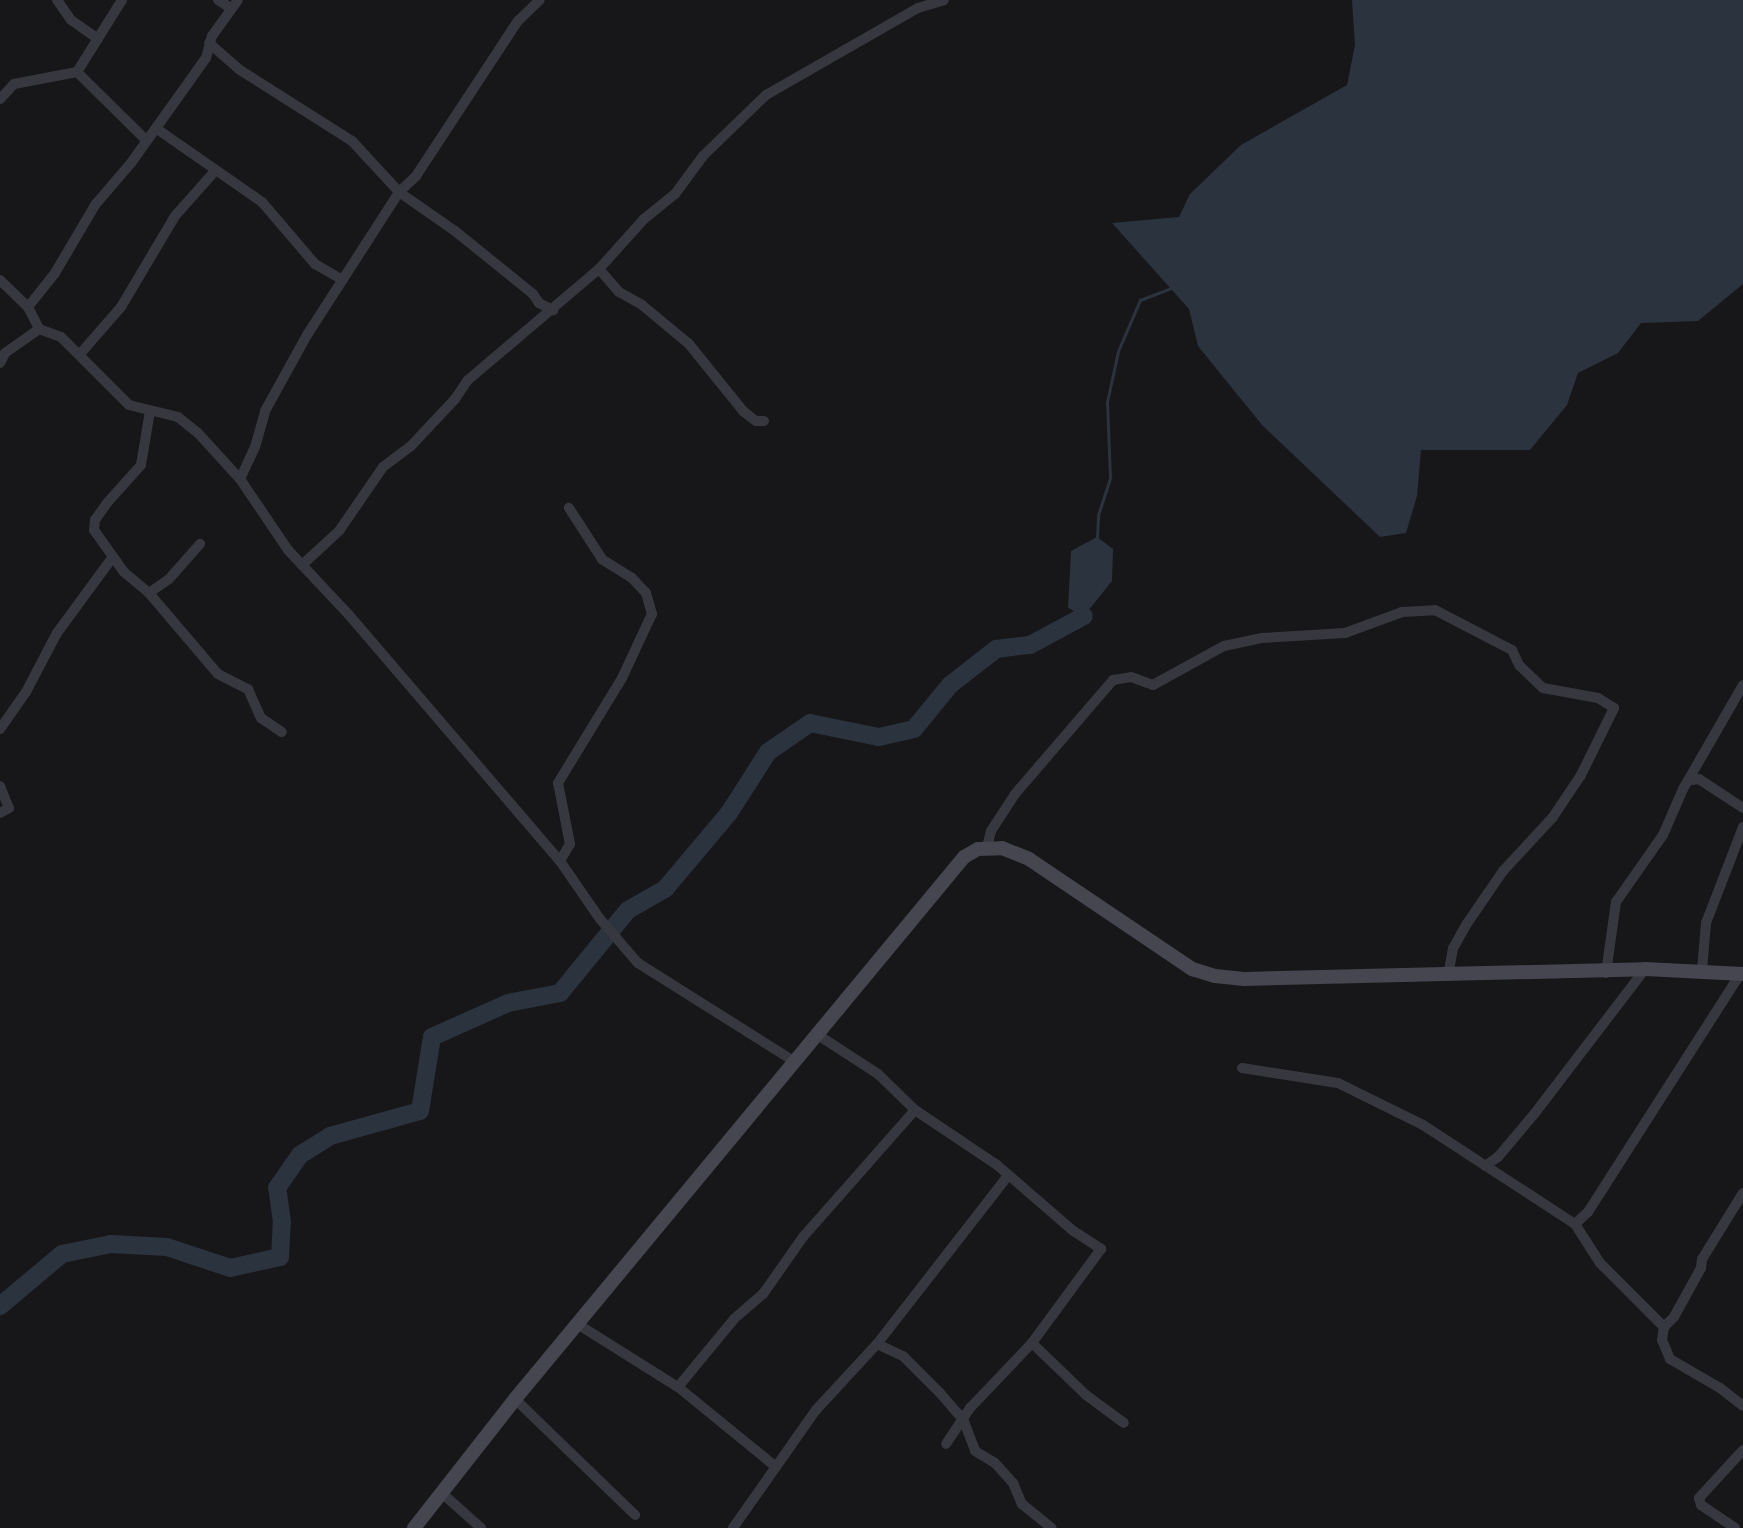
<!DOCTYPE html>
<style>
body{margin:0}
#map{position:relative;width:1743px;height:1528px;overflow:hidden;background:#171719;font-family:"Alegreya Sans",sans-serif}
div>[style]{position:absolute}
.water>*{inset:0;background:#2b333f}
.stream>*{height:3px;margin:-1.5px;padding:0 1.5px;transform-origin:1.5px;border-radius:1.5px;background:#2b333f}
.river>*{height:18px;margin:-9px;padding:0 9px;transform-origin:9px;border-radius:9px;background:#2b333f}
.street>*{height:10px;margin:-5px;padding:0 5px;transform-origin:5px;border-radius:5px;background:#37373f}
.secondary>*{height:14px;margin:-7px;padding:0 7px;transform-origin:7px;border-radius:7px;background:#45464f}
span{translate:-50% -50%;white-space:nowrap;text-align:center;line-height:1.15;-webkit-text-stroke:8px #121214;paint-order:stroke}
</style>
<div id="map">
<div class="water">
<div style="clip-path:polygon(1352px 0,1743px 0,1743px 284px,1698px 321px,1641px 323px,1618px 353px,1578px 373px,1567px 405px,1530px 450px,1421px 450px,1417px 496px,1406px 533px,1380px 537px,1262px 425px,1198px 346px,1189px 309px,1112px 223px,1179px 217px,1190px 194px,1241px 145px,1347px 85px,1355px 45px)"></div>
<div style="clip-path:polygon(1097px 537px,1113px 549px,1112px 581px,1084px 616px,1068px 608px,1071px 551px)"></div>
</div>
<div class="stream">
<div style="left:1097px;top:537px;width:22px;rotate:-87deg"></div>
<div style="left:1098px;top:515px;width:40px;rotate:-72deg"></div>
<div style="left:1110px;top:477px;width:75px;rotate:-92.3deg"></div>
<div style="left:1107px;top:402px;width:52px;rotate:-77.8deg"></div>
<div style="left:1118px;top:351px;width:56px;rotate:-66.7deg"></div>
<div style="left:1140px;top:300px;width:33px;rotate:-21deg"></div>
</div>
<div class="river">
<div style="left:0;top:1306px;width:81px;rotate:-40deg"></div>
<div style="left:62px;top:1254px;width:50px;rotate:-11.5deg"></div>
<div style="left:111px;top:1244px;width:56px;rotate:3.1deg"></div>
<div style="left:167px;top:1247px;width:66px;rotate:18.4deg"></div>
<div style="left:230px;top:1268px;width:51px;rotate:-12.4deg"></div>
<div style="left:280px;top:1257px;width:35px;rotate:-87deg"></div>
<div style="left:282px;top:1222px;width:34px;rotate:-98deg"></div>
<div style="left:277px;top:1188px;width:40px;rotate:-55.1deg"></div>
<div style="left:300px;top:1155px;width:36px;rotate:-32deg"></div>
<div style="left:330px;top:1136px;width:93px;rotate:-15.5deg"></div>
<div style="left:420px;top:1111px;width:75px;rotate:-80.8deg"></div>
<div style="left:432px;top:1037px;width:83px;rotate:-24.1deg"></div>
<div style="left:508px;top:1003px;width:53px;rotate:-10.9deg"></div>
<div style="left:560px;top:993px;width:107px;rotate:-50.7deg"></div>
<div style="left:628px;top:910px;width:43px;rotate:-29.6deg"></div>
<div style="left:665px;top:889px;width:99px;rotate:-49.9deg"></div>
<div style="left:729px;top:813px;width:72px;rotate:-57.4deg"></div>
<div style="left:768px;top:752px;width:51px;rotate:-34.6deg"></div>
<div style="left:810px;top:723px;width:70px;rotate:11.5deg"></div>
<div style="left:879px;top:737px;width:36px;rotate:-13deg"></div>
<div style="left:914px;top:729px;width:57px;rotate:-50.7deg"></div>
<div style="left:950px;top:685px;width:58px;rotate:-38deg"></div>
<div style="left:996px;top:649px;width:34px;rotate:-7deg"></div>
<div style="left:1030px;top:645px;width:61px;rotate:-28.2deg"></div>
</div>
<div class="street">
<div style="left:57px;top:0;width:24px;rotate:55deg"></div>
<div style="left:71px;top:20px;width:33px;rotate:35deg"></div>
<div style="left:218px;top:0;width:15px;rotate:32deg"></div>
<div style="left:209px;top:43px;width:41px;rotate:41.1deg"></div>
<div style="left:240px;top:70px;width:133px;rotate:32.4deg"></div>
<div style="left:352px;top:141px;width:69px;rotate:47.3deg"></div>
<div style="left:399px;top:192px;width:68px;rotate:34.9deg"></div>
<div style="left:455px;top:231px;width:100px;rotate:38.9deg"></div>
<div style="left:533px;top:294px;width:11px;rotate:56deg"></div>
<div style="left:539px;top:303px;width:16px;rotate:27deg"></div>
<div style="left:77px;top:72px;width:98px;rotate:44.6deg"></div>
<div style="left:0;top:99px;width:21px;rotate:-47deg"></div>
<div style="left:14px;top:84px;width:64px;rotate:-10.8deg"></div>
<div style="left:77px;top:72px;width:85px;rotate:-58deg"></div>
<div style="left:157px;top:129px;width:128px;rotate:34.8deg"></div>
<div style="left:262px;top:202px;width:82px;rotate:49.5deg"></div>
<div style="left:315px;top:264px;width:32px;rotate:30deg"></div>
<div style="left:599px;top:269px;width:30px;rotate:49deg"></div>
<div style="left:619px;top:292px;width:26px;rotate:29deg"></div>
<div style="left:642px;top:305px;width:61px;rotate:39.7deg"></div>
<div style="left:689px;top:344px;width:86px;rotate:51.1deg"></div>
<div style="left:743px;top:411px;width:16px;rotate:38deg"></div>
<div style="left:756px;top:421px;width:8px"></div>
<div style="left:0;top:280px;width:39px;rotate:44deg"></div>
<div style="left:28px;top:307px;width:25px;rotate:63deg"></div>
<div style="left:39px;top:329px;width:23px;rotate:20deg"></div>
<div style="left:61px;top:337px;width:96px;rotate:45deg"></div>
<div style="left:129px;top:405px;width:50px;rotate:13.8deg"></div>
<div style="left:178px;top:417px;width:26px;rotate:39deg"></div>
<div style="left:198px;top:433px;width:62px;rotate:47.6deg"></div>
<div style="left:240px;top:479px;width:86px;rotate:55.9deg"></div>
<div style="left:288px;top:550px;width:89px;rotate:46.8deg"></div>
<div style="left:349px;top:615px;width:324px;rotate:49.4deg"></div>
<div style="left:560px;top:861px;width:70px;rotate:55.4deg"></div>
<div style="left:600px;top:919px;width:58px;rotate:49.2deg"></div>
<div style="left:638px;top:963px;width:186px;rotate:32.2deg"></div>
<div style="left:28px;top:307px;width:43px;rotate:-51.5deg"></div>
<div style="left:55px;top:273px;width:79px;rotate:-59.5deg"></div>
<div style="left:95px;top:205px;width:55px;rotate:-49.4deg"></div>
<div style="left:131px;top:163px;width:129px;rotate:-54.5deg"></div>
<div style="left:206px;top:58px;width:23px;rotate:-75deg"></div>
<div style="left:212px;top:36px;width:44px;rotate:-54.2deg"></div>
<div style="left:80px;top:354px;width:62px;rotate:-48.9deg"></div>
<div style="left:121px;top:307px;width:106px;rotate:-59.3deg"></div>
<div style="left:175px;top:216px;width:60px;rotate:-48.4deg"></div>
<div style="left:0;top:363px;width:11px;rotate:-63deg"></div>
<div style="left:5px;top:353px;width:42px;rotate:-35.2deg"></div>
<div style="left:150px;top:411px;width:55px;rotate:99.5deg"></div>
<div style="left:141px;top:465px;width:51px;rotate:131.8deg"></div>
<div style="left:107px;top:503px;width:21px;rotate:125deg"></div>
<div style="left:95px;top:520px;width:10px;rotate:96deg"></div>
<div style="left:94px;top:530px;width:52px;rotate:54.5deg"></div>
<div style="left:124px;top:572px;width:33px;rotate:40deg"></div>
<div style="left:149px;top:593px;width:106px;rotate:49.6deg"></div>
<div style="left:218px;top:674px;width:34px;rotate:27deg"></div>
<div style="left:248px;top:689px;width:32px;rotate:66deg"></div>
<div style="left:261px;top:718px;width:25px;rotate:34deg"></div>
<div style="left:240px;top:479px;width:35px;rotate:-65deg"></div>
<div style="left:255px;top:447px;width:37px;rotate:-74deg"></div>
<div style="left:265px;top:411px;width:87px;rotate:-61.1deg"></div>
<div style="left:307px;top:335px;width:170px;rotate:-57.2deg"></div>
<div style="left:399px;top:192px;width:23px;rotate:-43deg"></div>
<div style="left:416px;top:176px;width:186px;rotate:-56.7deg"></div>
<div style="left:518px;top:21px;width:30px;rotate:-44deg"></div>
<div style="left:302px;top:565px;width:50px;rotate:-42.6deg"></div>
<div style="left:339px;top:531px;width:78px;rotate:-55.5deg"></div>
<div style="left:383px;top:467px;width:34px;rotate:-37deg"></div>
<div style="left:410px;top:447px;width:66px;rotate:-46.8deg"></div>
<div style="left:455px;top:399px;width:23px;rotate:-56deg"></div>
<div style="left:468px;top:380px;width:172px;rotate:-40.3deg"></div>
<div style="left:599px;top:269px;width:67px;rotate:-48deg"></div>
<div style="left:644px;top:219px;width:40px;rotate:-39deg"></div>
<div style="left:675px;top:194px;width:47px;rotate:-53.6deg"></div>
<div style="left:703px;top:156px;width:88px;rotate:-44.1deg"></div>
<div style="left:766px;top:95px;width:175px;rotate:-29.8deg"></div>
<div style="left:918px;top:8px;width:27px;rotate:-17deg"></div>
<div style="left:149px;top:593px;width:24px;rotate:-35deg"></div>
<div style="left:169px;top:579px;width:47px;rotate:-48.5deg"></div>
<div style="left:0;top:729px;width:45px;rotate:-54.9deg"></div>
<div style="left:26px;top:692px;width:67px;rotate:-62.3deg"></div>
<div style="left:57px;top:633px;width:93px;rotate:-53.7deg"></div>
<div style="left:1691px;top:780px;width:8px;rotate:-7deg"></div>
<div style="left:1699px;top:779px;width:53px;rotate:33.4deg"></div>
<div style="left:0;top:786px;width:24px;rotate:68deg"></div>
<div style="left:9px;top:808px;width:10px;rotate:151deg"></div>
<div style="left:987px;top:847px;width:16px;rotate:-76deg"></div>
<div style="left:991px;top:831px;width:44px;rotate:-57deg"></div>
<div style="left:1015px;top:794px;width:150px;rotate:-49.3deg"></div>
<div style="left:1113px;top:680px;width:18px;rotate:-9deg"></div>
<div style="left:1131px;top:677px;width:23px;rotate:20deg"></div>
<div style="left:1153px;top:685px;width:81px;rotate:-28.8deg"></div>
<div style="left:1224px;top:646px;width:39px;rotate:-12deg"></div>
<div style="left:1262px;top:638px;width:83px;rotate:-3.4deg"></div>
<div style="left:1345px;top:633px;width:61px;rotate:-20.2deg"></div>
<div style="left:1402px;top:612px;width:33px;rotate:-3deg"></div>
<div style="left:1435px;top:610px;width:87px;rotate:27.5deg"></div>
<div style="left:1512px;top:650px;width:17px;rotate:65deg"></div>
<div style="left:1519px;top:665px;width:33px;rotate:44deg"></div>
<div style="left:1543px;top:688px;width:56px;rotate:10.3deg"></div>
<div style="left:1598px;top:698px;width:19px;rotate:32deg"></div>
<div style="left:1614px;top:708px;width:75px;rotate:116.2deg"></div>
<div style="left:1581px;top:775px;width:50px;rotate:123.7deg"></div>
<div style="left:1553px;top:817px;width:74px;rotate:132.8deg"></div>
<div style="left:1503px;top:871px;width:65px;rotate:124.4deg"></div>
<div style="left:1466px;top:925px;width:26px;rotate:119deg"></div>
<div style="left:1453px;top:948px;width:23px;rotate:100deg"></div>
<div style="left:560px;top:861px;width:20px;rotate:-60deg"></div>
<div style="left:570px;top:844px;width:62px;rotate:-101.1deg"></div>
<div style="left:558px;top:783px;width:123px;rotate:-58.6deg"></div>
<div style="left:622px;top:678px;width:71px;rotate:-64.9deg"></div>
<div style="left:652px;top:614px;width:22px;rotate:-106deg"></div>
<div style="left:646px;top:593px;width:21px;rotate:-133deg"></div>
<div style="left:632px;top:578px;width:36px;rotate:-148deg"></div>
<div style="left:602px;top:559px;width:61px;rotate:-122.9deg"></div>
<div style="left:1702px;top:970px;width:47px;rotate:-85.1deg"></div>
<div style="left:1706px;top:923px;width:103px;rotate:-68.9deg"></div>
<div style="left:1606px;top:973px;width:72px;rotate:-82deg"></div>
<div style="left:1616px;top:902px;width:82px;rotate:-55deg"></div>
<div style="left:1663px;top:835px;width:50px;rotate:-66.5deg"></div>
<div style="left:1683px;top:789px;width:120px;rotate:-60deg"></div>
<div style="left:818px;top:1035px;width:72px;rotate:33deg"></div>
<div style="left:878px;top:1074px;width:52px;rotate:44.2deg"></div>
<div style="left:915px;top:1110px;width:99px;rotate:33.9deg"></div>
<div style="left:997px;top:1165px;width:99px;rotate:40.9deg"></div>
<div style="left:1072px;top:1230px;width:35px;rotate:33deg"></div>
<div style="left:1101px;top:1249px;width:117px;rotate:126.3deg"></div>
<div style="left:1032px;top:1343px;width:90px;rotate:133.6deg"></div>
<div style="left:970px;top:1408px;width:43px;rotate:123.7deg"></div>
<div style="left:1242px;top:1068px;width:97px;rotate:8.9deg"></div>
<div style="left:1338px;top:1083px;width:95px;rotate:26.3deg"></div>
<div style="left:1423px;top:1125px;width:181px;rotate:33.1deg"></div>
<div style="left:1575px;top:1224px;width:46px;rotate:57.3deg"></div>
<div style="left:1600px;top:1263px;width:91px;rotate:45deg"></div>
<div style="left:1485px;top:1166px;width:16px;rotate:-35deg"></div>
<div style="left:1498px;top:1157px;width:57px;rotate:-49.9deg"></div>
<div style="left:1535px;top:1113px;width:181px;rotate:-52.6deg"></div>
<div style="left:1743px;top:1193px;width:78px;rotate:121.8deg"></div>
<div style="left:1702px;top:1259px;width:9px;rotate:96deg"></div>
<div style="left:1701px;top:1268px;width:56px;rotate:118.9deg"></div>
<div style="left:1674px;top:1317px;width:14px;rotate:135deg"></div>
<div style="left:1664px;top:1327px;width:13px;rotate:99deg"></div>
<div style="left:1662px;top:1340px;width:21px;rotate:67deg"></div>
<div style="left:1670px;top:1359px;width:58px;rotate:30.1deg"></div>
<div style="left:1720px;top:1388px;width:29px;rotate:38deg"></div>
<div style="left:1575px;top:1224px;width:18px;rotate:-43deg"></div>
<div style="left:1588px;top:1212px;width:282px;rotate:-57.4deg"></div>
<div style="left:579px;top:1325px;width:117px;rotate:32.1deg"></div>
<div style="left:678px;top:1387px;width:125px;rotate:39.2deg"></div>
<div style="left:1032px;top:1343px;width:75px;rotate:43.9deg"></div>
<div style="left:1086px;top:1395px;width:47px;rotate:36.4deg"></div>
<div style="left:877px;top:1344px;width:29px;rotate:25deg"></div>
<div style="left:903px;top:1356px;width:52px;rotate:45deg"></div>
<div style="left:940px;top:1393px;width:35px;rotate:49deg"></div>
<div style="left:963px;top:1419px;width:34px;rotate:69deg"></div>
<div style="left:975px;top:1451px;width:23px;rotate:31deg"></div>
<div style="left:995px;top:1463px;width:27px;rotate:48deg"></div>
<div style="left:1013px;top:1483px;width:23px;rotate:67deg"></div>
<div style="left:1022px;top:1504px;width:38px;rotate:39deg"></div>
<div style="left:678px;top:1387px;width:88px;rotate:-50.5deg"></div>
<div style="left:734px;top:1319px;width:38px;rotate:-41deg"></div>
<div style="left:763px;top:1294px;width:70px;rotate:-54.9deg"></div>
<div style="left:803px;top:1237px;width:169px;rotate:-48.6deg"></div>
<div style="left:515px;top:1399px;width:167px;rotate:44deg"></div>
<div style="left:443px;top:1494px;width:51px;rotate:41.8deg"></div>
<div style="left:733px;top:1528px;width:144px;rotate:-54.9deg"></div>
<div style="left:816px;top:1410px;width:90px;rotate:-47.3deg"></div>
<div style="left:877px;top:1344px;width:213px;rotate:-52.1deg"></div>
<div style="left:1735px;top:1528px;width:41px;rotate:-145.9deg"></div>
<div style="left:1701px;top:1505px;width:7px;rotate:-106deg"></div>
<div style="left:1699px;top:1498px;width:65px;rotate:-47.5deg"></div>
</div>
<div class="secondary">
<div style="left:414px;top:1528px;width:164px;rotate:-51.9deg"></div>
<div style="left:515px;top:1399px;width:704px;rotate:-50.36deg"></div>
<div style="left:964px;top:857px;width:16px;rotate:-30deg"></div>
<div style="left:978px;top:849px;width:24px;rotate:-2deg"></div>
<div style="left:1002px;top:848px;width:29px;rotate:22deg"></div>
<div style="left:1029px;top:859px;width:197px;rotate:34deg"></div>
<div style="left:1192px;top:969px;width:24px;rotate:17deg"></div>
<div style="left:1215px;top:976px;width:29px;rotate:6deg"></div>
<div style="left:1244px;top:979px;width:401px;rotate:-1.4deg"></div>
<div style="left:1645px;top:969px;width:98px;rotate:2.9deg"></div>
</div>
</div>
